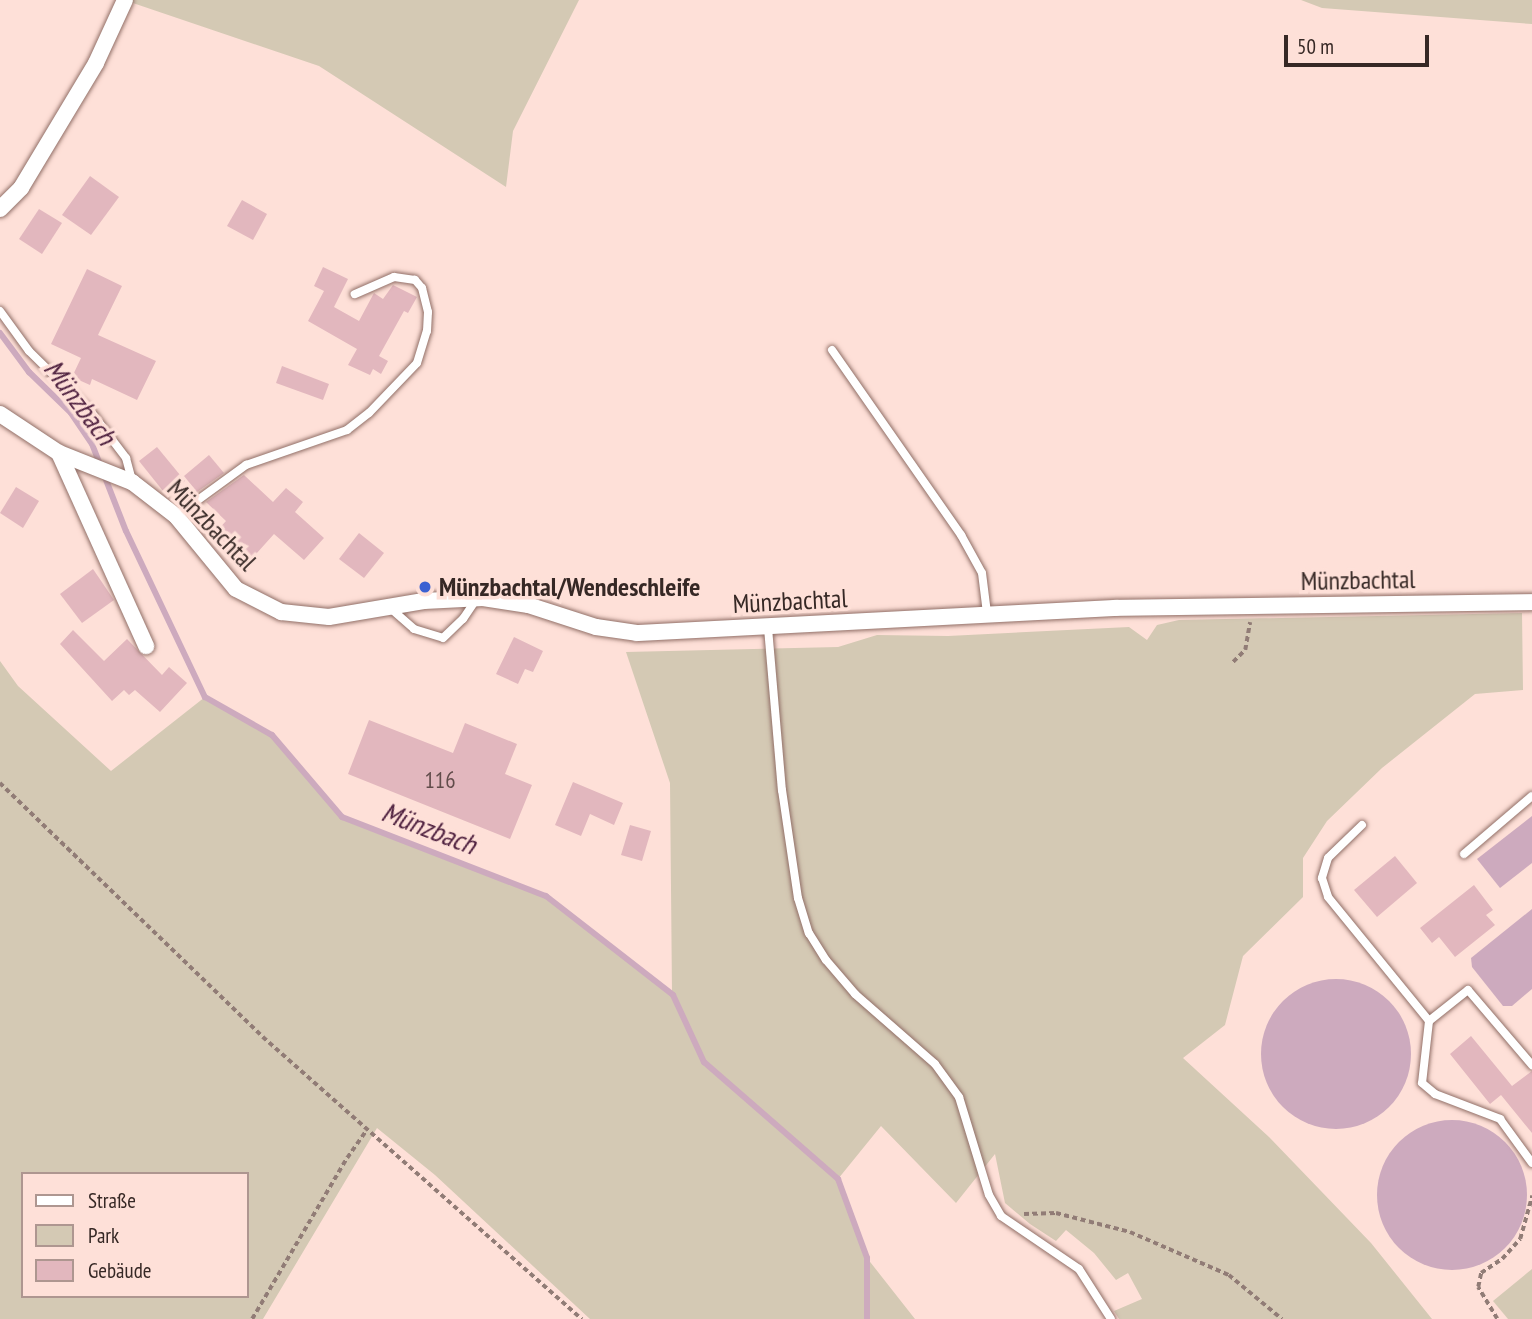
<!DOCTYPE html>
<meta charset="utf-8">
<style>
body{margin:0}
#map{position:relative;width:1532px;height:1319px;overflow:hidden;background:#fee0d8;font-family:"PT Sans Narrow",sans-serif}
div>[style]{position:absolute}
.green>*{inset:0;background:#d4c9b4}
.water>*{inset:0;background:#cdaabe}
.round{border-radius:50%}
.stream>*{height:6px;margin:-3px;padding:0 3px;transform-origin:3px;border-radius:3px;background:#cdaabe}
.building>*{inset:0;background:#e2b7be}
.path>*{height:3.5px;margin-top:-1.75px;transform-origin:0;background:repeating-linear-gradient(90deg,#917c76 0 5px,transparent 0 8.5px)}
.roads{filter:drop-shadow(0 0 2px #916f67) drop-shadow(0 0 2px #916f67)}
.lane>*{height:8px;margin:-4px;padding:0 4px;transform-origin:4px;border-radius:4px;background:#fff}
.street>*{height:16px;margin:-8px;padding:0 8px;transform-origin:8px;border-radius:8px;background:#fff}
.dots>*{width:19px;height:19px;translate:-50% -50%;box-sizing:border-box;border:4px solid #fee0d8;border-radius:50%}
span{translate:-50% -50%;white-space:nowrap;text-align:center;line-height:1.15;-webkit-text-stroke:7px #fee0d8;paint-order:stroke}
.number-label{font-size:23px;color:#614c4b}
.number-label span{-webkit-text-stroke-width:0}
.street-label{font-size:26px;color:#362825}
.poi-label{font-size:26px;color:#362825;font-weight:700}
.left{translate:0 -50%;text-align:left}
.water-label{font-size:28px;color:#502240;font-style:italic}
.legend{position:absolute;left:21px;top:1172px;width:228px;height:126px;box-sizing:border-box;background:#fee0d8;border:2px solid #ae9690;margin:0;padding:9px 12px;list-style:none;font-size:21px;color:#362825}
.legend li{display:flex;align-items:center;gap:14px;height:35px}
.legend b{width:35px;border:2px solid #ae9690}
.scale{position:absolute;left:1284px;top:35px;width:145px;height:32px;box-sizing:border-box;border:4px solid #362825;border-top:0;padding-left:9px;font-size:21px;line-height:24px;white-space:nowrap;color:#362825;-webkit-text-stroke:5px #fee0d8;paint-order:stroke}
</style>
<div id="map">
<div class="green">
<div style="clip-path:polygon(124px 0,579px 0,513px 131px,506px 187px,319px 66px)"></div>
<div style="clip-path:polygon(1301px 0,1532px 0,1532px 24px,1322px 8px)"></div>
<div style="clip-path:polygon(evenodd,1522px 613px,1523px 690px,1475px 694px,1382px 768px,1327px 821px,1303px 858px,1303px 897px,1243px 956px,1225px 1025px,1183px 1058px,1269px 1137px,1371px 1243px,1432px 1319px,1119px 1319px,1114px 1311px,1142px 1299px,1128px 1273px,1116px 1280px,1094px 1253px,1066px 1230px,1056px 1241px,1030px 1224px,1005px 1203px,995px 1154px,956px 1203px,881px 1126px,838px 1179px,867px 1258px,915px 1319px,590px 1319px,435px 1175px,377px 1128px,263px 1319px,0 1319px,0 661px,18px 686px,111px 771px,205px 697px,272px 735px,342px 817px,546px 896px,672px 994px,670px 783px,626px 652px,838px 647px,877px 635px,948px 636px,1129px 627px,1147px 640px,1157px 625px,1179px 620px,1522px 613px,23px 1174px,247px 1174px,247px 1296px,23px 1296px,23px 1174px)"></div>
<div style="clip-path:polygon(1532px 1269px,1532px 1319px,1508px 1319px,1493px 1301px)"></div>
</div>
<div class="water">
<div style="clip-path:polygon(1532px 816px,1532px 863px,1500px 888px,1477px 859px)"></div>
<div style="clip-path:polygon(1532px 909px,1532px 989px,1512px 1006px,1503px 1006px,1472px 967px,1471px 958px)"></div>
<div class="round" style="left:1261px;top:979px;width:150px;height:150px"></div>
<div class="round" style="left:1377px;top:1120px;width:150px;height:150px"></div>
</div>
<div class="stream">
<div style="left:0;top:333px;width:49px;rotate:53.4deg"></div>
<div style="left:29px;top:372px;width:59px;rotate:44.3deg"></div>
<div style="left:71px;top:413px;width:37px;rotate:56deg"></div>
<div style="left:92px;top:444px;width:93px;rotate:68.7deg"></div>
<div style="left:126px;top:531px;width:184px;rotate:64.6deg"></div>
<div style="left:205px;top:697px;width:77px;rotate:29.6deg"></div>
<div style="left:272px;top:735px;width:108px;rotate:49.5deg"></div>
<div style="left:342px;top:817px;width:219px;rotate:21.2deg"></div>
<div style="left:546px;top:896px;width:161px;rotate:37.9deg"></div>
<div style="left:673px;top:995px;width:74px;rotate:65.2deg"></div>
<div style="left:704px;top:1062px;width:178px;rotate:41.1deg"></div>
<div style="left:838px;top:1179px;width:84px;rotate:69.8deg"></div>
<div style="left:867px;top:1258px;width:61px;rotate:90deg"></div>
</div>
<div class="building">
<div style="clip-path:polygon(90px 176px,119px 197px,91px 235px,62px 215px)"></div>
<div style="clip-path:polygon(242px 200px,267px 214px,253px 240px,227px 226px)"></div>
<div style="clip-path:polygon(39px 209px,62px 223px,42px 254px,19px 239px)"></div>
<div style="clip-path:polygon(323px 267px,348px 279px,334px 307px,359px 321px,374px 293px,383px 299px,393px 285px,417px 297px,408px 313px,404px 311px,379px 356px,388px 361px,381px 374px,373px 369px,370px 375px,348px 365px,357px 349px,308px 321px,324px 291px,314px 286px)"></div>
<div style="clip-path:polygon(87px 269px,122px 286px,98px 335px,156px 361px,137px 400px,92px 379px,90px 385px,72px 377px,81px 358px,51px 344px)"></div>
<div style="clip-path:polygon(282px 366px,329px 384px,323px 400px,276px 383px)"></div>
<div style="clip-path:polygon(157px 447px,185px 481px,167px 496px,139px 461px)"></div>
<div style="clip-path:polygon(209px 455px,224px 473px,197px 492px,184px 476px)"></div>
<div style="clip-path:polygon(244px 475px,273px 502px,286px 488px,303px 502px,295px 512px,324px 538px,304px 560px,274px 534px,247px 564px,214px 534px,226px 521px,206px 502px)"></div>
<div style="clip-path:polygon(16px 487px,39px 501px,23px 528px,0 513px)"></div>
<div style="clip-path:polygon(359px 533px,384px 553px,364px 578px,339px 559px)"></div>
<div style="clip-path:polygon(93px 569px,114px 600px,82px 623px,60px 594px)"></div>
<div style="clip-path:polygon(73px 630px,104px 661px,127px 639px,162px 675px,169px 667px,187px 683px,160px 712px,135px 690px,129px 695px,124px 690px,112px 701px,60px 644px)"></div>
<div style="clip-path:polygon(514px 637px,543px 651px,533px 672px,525px 669px,518px 684px,496px 674px)"></div>
<div style="clip-path:polygon(369px 720px,453px 753px,465px 723px,517px 744px,505px 774px,532px 785px,510px 839px,348px 774px)"></div>
<div style="clip-path:polygon(573px 782px,623px 803px,614px 825px,590px 814px,581px 836px,555px 825px)"></div>
<div style="clip-path:polygon(630px 825px,651px 831px,642px 861px,621px 855px)"></div>
<div style="clip-path:polygon(1395px 856px,1417px 883px,1377px 917px,1354px 890px)"></div>
<div style="clip-path:polygon(1474px 885px,1493px 910px,1486px 915px,1495px 925px,1455px 957px,1439px 937px,1432px 943px,1420px 928px)"></div>
<div style="clip-path:polygon(1471px 1036px,1512px 1086px,1532px 1071px,1532px 1133px,1501px 1095px,1490px 1104px,1450px 1054px)"></div>
</div>
<div class="path">
<div style="left:1233px;top:662px;width:17px;rotate:-45deg"></div>
<div style="left:1245px;top:650px;width:28px;rotate:-80deg"></div>
<div style="left:0;top:783px;width:366px;rotate:44deg"></div>
<div style="left:263px;top:1037px;width:426px;rotate:41.5deg"></div>
<div style="left:1024px;top:1214px;width:32px;rotate:-2deg"></div>
<div style="left:1056px;top:1213px;width:76px;rotate:14.4deg"></div>
<div style="left:1130px;top:1232px;width:108px;rotate:23.5deg"></div>
<div style="left:1229px;top:1275px;width:69px;rotate:39.7deg"></div>
<div style="left:252px;top:1319px;width:187px;rotate:-59.5deg"></div>
<div style="left:347px;top:1158px;width:33px;rotate:-55deg"></div>
<div style="left:1497px;top:1319px;width:37px;rotate:-121deg"></div>
<div style="left:1478px;top:1287px;width:14px;rotate:-78deg"></div>
<div style="left:1481px;top:1273px;width:25px;rotate:-34deg"></div>
<div style="left:1502px;top:1259px;width:27px;rotate:-48deg"></div>
<div style="left:1520px;top:1239px;width:45px;rotate:-74.4deg"></div>
</div>
<div class="roads">
<div class="lane">
<div style="left:0;top:311px;width:49px;rotate:54.1deg"></div>
<div style="left:29px;top:351px;width:87px;rotate:44.5deg"></div>
<div style="left:91px;top:412px;width:58px;rotate:52.7deg"></div>
<div style="left:126px;top:458px;width:23px;rotate:75deg"></div>
<div style="left:832px;top:350px;width:226px;rotate:55.1deg"></div>
<div style="left:961px;top:535px;width:43px;rotate:61.1deg"></div>
<div style="left:982px;top:573px;width:40px;rotate:82.9deg"></div>
<div style="left:176px;top:516px;width:87px;rotate:-36.1deg"></div>
<div style="left:246px;top:465px;width:107px;rotate:-19.1deg"></div>
<div style="left:347px;top:430px;width:28px;rotate:-38deg"></div>
<div style="left:369px;top:413px;width:69px;rotate:-46.2deg"></div>
<div style="left:417px;top:363px;width:34px;rotate:-73deg"></div>
<div style="left:427px;top:331px;width:19px;rotate:-87deg"></div>
<div style="left:428px;top:312px;width:25px;rotate:-104deg"></div>
<div style="left:422px;top:288px;width:11px;rotate:-131deg"></div>
<div style="left:415px;top:280px;width:21px;rotate:-172deg"></div>
<div style="left:394px;top:277px;width:43px;rotate:156.4deg"></div>
<div style="left:389px;top:607px;width:33px;rotate:41deg"></div>
<div style="left:414px;top:629px;width:30px;rotate:17deg"></div>
<div style="left:443px;top:638px;width:28px;rotate:-44deg"></div>
<div style="left:463px;top:619px;width:25px;rotate:-56deg"></div>
<div style="left:768px;top:628px;width:163px;rotate:85.1deg"></div>
<div style="left:782px;top:790px;width:109px;rotate:81.6deg"></div>
<div style="left:798px;top:898px;width:37px;rotate:73deg"></div>
<div style="left:809px;top:933px;width:32px;rotate:58deg"></div>
<div style="left:826px;top:960px;width:45px;rotate:49.5deg"></div>
<div style="left:855px;top:994px;width:106px;rotate:41.2deg"></div>
<div style="left:935px;top:1064px;width:41px;rotate:54deg"></div>
<div style="left:959px;top:1097px;width:102px;rotate:73deg"></div>
<div style="left:989px;top:1195px;width:24px;rotate:60deg"></div>
<div style="left:1001px;top:1216px;width:94px;rotate:34.2deg"></div>
<div style="left:1079px;top:1269px;width:59px;rotate:57.4deg"></div>
<div style="left:1362px;top:825px;width:47px;rotate:135.9deg"></div>
<div style="left:1328px;top:858px;width:21px;rotate:107deg"></div>
<div style="left:1322px;top:878px;width:20px;rotate:72deg"></div>
<div style="left:1328px;top:897px;width:160px;rotate:50.8deg"></div>
<div style="left:1429px;top:1021px;width:50px;rotate:-38.5deg"></div>
<div style="left:1468px;top:990px;width:99px;rotate:49.5deg"></div>
<div style="left:1464px;top:854px;width:89px;rotate:-40.5deg"></div>
<div style="left:1429px;top:1021px;width:62px;rotate:96.4deg"></div>
<div style="left:1422px;top:1083px;width:17px;rotate:40deg"></div>
<div style="left:1435px;top:1094px;width:70px;rotate:21deg"></div>
<div style="left:1500px;top:1119px;width:54px;rotate:54deg"></div>
</div>
<div class="street">
<div style="left:0;top:209px;width:30px;rotate:-45deg"></div>
<div style="left:21px;top:188px;width:146px;rotate:-59deg"></div>
<div style="left:96px;top:63px;width:69px;rotate:-65.3deg"></div>
<div style="left:0;top:414px;width:71px;rotate:33.5deg"></div>
<div style="left:59px;top:453px;width:79px;rotate:21.7deg"></div>
<div style="left:132px;top:482px;width:56px;rotate:37.7deg"></div>
<div style="left:176px;top:516px;width:94px;rotate:50.6deg"></div>
<div style="left:236px;top:589px;width:51px;rotate:27.1deg"></div>
<div style="left:281px;top:612px;width:48px;rotate:5.9deg"></div>
<div style="left:329px;top:617px;width:96px;rotate:-9.6deg"></div>
<div style="left:424px;top:601px;width:59px;rotate:-2.9deg"></div>
<div style="left:483px;top:598px;width:46px;rotate:8.8deg"></div>
<div style="left:528px;top:605px;width:71px;rotate:17.9deg"></div>
<div style="left:596px;top:627px;width:41px;rotate:8.3deg"></div>
<div style="left:637px;top:633px;width:479px;rotate:-3deg"></div>
<div style="left:1115px;top:608px;width:417px;rotate:-0.8deg"></div>
<div style="left:59px;top:453px;width:212px;rotate:65.7deg"></div>
</div>
</div>
<div class="dots">
<div style="left:425px;top:587px;background:#3b61d2"></div>
</div>
<div class="number-label">
<span style="left:440px;top:780px">116</span>
</div>
<div class="street-label">
<span style="left:212px;top:525px;rotate:46deg">Münzbachtal</span>
<span style="left:1358px;top:580px;rotate:-1deg">Münzbachtal</span>
<span style="left:790px;top:601px;rotate:-3deg">Münzbachtal</span>
</div>
<div class="poi-label">
<span class="left" style="left:439px;top:587px">Münzbachtal/Wendeschleife</span>
</div>
<div class="water-label">
<span style="left:80px;top:402px;rotate:53deg">Münzbach</span>
<span style="left:429px;top:828px;rotate:21deg">Münzbach</span>
</div>
<ul class="legend">
<li><b style="height:9px;background:#fff"></b>Straße</li>
<li><b style="height:19px;background:#d4c9b4"></b>Park</li>
<li><b style="height:19px;background:#e2b7be"></b>Gebäude</li>
</ul>
<div class="scale">50 m</div>
</div>
